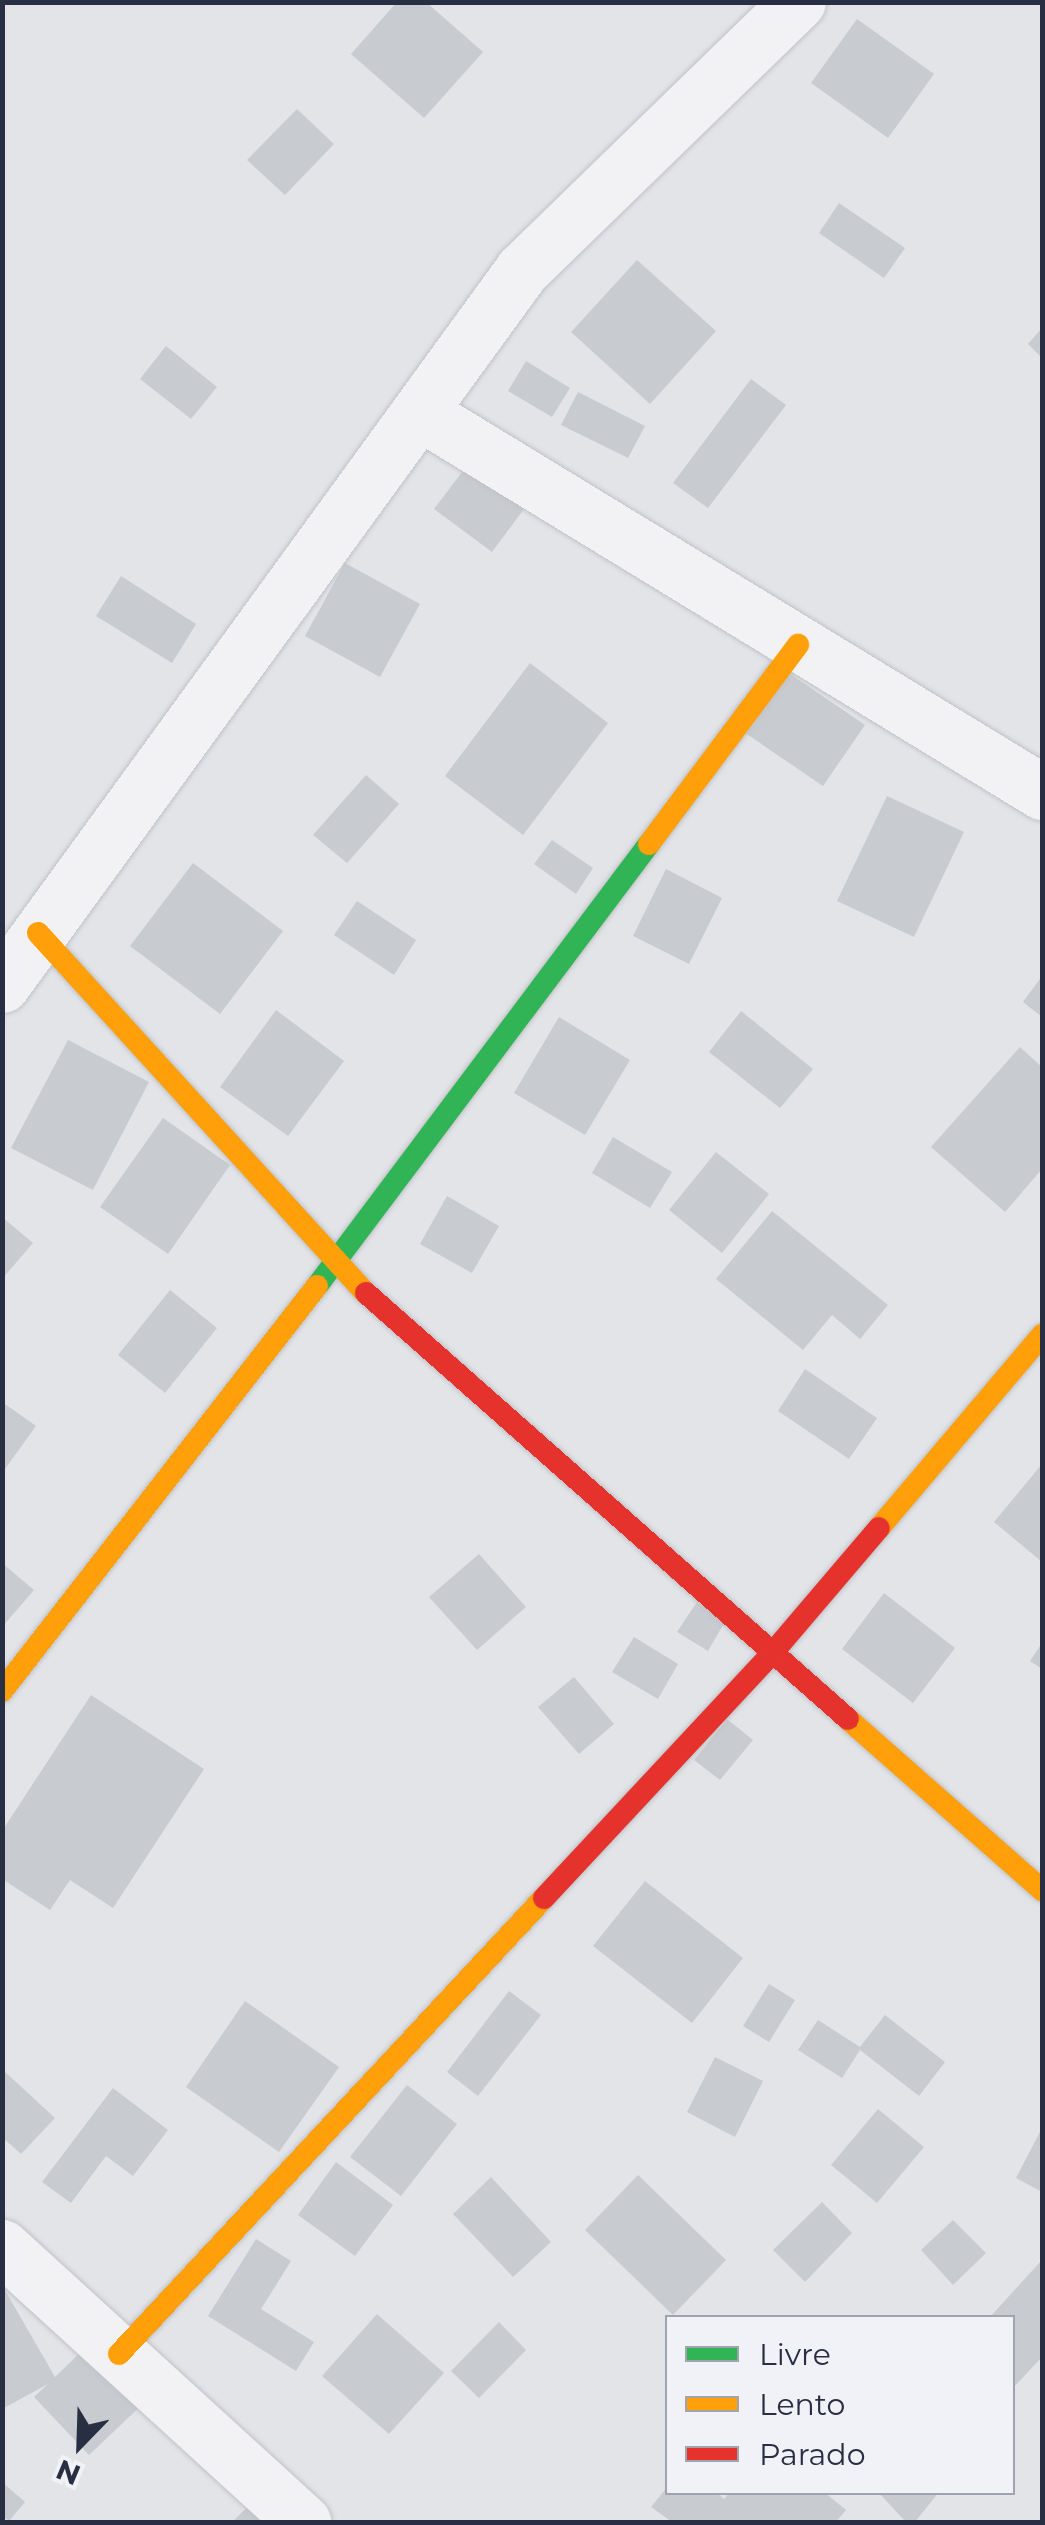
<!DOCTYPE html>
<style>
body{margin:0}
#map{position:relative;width:1045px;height:2525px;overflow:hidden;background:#e2e4e8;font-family:Montserrat,sans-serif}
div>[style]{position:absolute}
.building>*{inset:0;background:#c8cbcf}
.roads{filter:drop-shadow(0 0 2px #c0c2c6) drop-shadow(0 0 2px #c0c2c6)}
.street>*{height:55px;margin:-27.5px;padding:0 27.5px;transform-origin:27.5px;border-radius:27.5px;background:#f2f2f4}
.fast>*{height:22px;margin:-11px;padding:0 11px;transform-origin:11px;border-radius:11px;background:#30b455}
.slow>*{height:22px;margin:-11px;padding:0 11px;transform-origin:11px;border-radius:11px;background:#ff9f0a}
.jam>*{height:22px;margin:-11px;padding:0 11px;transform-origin:11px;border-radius:11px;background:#e5322d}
span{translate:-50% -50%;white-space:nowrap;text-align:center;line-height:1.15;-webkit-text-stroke:8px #f0f2f7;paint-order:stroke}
.frame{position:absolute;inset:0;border:5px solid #282f42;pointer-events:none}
.legend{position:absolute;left:665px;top:2315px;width:350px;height:180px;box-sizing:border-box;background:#f0f2f7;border:2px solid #a0a4af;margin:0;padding:12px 18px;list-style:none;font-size:30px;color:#282f42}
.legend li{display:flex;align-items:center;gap:20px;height:50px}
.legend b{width:50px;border:2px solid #a0a4af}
.north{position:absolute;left:30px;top:2395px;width:100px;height:100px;-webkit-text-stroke:8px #f0f2f7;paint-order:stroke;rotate:203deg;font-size:28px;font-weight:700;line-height:40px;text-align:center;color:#282f42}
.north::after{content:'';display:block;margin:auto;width:35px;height:45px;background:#282f42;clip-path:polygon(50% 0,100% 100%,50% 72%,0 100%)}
</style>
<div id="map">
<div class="building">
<div style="clip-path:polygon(397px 2px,426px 2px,483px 52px,424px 118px,351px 54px)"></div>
<div style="clip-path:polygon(857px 19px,934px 74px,888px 138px,811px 83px)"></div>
<div style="clip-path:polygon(297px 109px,334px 144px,285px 195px,247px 160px)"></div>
<div style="clip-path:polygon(839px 203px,905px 248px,884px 278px,819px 233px)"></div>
<div style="clip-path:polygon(637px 260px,716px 331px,650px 404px,571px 332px)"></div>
<div style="clip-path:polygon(1042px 328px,1042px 358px,1028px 344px)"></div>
<div style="clip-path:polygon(166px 346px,217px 387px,191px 419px,140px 379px)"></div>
<div style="clip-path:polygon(526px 361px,570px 388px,552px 417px,508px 391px)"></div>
<div style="clip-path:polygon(751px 379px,786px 405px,708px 508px,673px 483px)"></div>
<div style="clip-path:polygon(578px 392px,645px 426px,628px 458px,561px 425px)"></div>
<div style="clip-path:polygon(472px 459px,530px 501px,492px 552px,434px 509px)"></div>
<div style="clip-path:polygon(345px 563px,420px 604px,380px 677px,305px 636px)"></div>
<div style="clip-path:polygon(121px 576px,196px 624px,172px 663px,96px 616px)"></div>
<div style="clip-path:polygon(530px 663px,608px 723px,523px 835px,445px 776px)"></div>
<div style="clip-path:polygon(774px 663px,865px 725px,823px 786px,732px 724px)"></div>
<div style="clip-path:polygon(366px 775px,399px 804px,347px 863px,313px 835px)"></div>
<div style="clip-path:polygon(887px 796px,964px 832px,914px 937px,837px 901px)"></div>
<div style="clip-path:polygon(552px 840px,593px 868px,576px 894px,534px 864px)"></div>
<div style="clip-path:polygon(193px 863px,283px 931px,220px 1014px,130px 946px)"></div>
<div style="clip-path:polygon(666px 869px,722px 898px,689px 964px,633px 936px)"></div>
<div style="clip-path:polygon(357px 901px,416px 940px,394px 975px,334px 935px)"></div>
<div style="clip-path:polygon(1042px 976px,1042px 1017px,1023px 1002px)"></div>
<div style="clip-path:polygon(276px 1010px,344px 1061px,288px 1136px,220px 1087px)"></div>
<div style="clip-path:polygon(741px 1011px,813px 1069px,780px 1108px,709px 1052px)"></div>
<div style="clip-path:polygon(559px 1017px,630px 1060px,585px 1135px,514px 1093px)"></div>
<div style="clip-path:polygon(68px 1040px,149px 1082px,93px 1190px,11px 1148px)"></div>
<div style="clip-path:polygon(1020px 1047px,1042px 1067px,1042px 1169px,1005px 1212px,931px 1147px)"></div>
<div style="clip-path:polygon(163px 1118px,230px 1165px,168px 1254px,100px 1207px)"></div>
<div style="clip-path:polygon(613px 1137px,672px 1172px,650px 1208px,592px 1173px)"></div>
<div style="clip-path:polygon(716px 1152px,769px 1194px,722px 1253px,669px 1210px)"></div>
<div style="clip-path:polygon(447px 1196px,499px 1226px,472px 1273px,420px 1244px)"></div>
<div style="clip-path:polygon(772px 1211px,888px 1305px,860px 1339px,832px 1315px,803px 1350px,716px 1279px)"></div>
<div style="clip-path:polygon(2px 1217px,33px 1243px,2px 1279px)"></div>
<div style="clip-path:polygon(170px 1290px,217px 1328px,165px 1393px,118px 1355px)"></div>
<div style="clip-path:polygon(805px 1369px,877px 1418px,849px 1459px,778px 1411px)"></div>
<div style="clip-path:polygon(2px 1402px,36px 1426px,2px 1473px)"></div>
<div style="clip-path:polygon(1042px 1464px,1042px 1562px,994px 1522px)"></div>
<div style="clip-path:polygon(479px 1554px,526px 1607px,477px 1650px,429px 1597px)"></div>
<div style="clip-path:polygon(2px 1563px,34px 1590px,2px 1627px)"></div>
<div style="clip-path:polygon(884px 1593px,955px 1648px,913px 1703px,842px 1649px)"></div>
<div style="clip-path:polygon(697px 1602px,726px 1620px,708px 1651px,677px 1632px)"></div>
<div style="clip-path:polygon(634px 1637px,678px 1664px,658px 1699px,612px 1672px)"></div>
<div style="clip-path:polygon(1042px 1643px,1042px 1669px,1030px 1661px)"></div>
<div style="clip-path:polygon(574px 1677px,614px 1724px,579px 1754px,538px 1707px)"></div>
<div style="clip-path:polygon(91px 1695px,204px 1769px,113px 1908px,70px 1880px,50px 1910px,2px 1879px,2px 1831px)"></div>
<div style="clip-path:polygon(727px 1719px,753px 1740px,720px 1780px,694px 1760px)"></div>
<div style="clip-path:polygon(645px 1881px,743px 1958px,692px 2023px,593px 1946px)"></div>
<div style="clip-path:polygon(769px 1984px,795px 2000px,769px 2042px,743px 2026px)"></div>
<div style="clip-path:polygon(509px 1991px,541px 2015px,478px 2096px,447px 2072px)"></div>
<div style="clip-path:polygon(245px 2001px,339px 2067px,279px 2152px,186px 2087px)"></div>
<div style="clip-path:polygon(885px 2015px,945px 2062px,919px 2096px,860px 2050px,842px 2078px,798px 2050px,818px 2020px,860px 2047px)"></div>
<div style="clip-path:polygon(715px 2057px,763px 2081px,735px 2137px,687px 2112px)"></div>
<div style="clip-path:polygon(2px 2069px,55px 2118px,21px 2154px,2px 2137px)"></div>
<div style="clip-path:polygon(407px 2085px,457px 2124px,401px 2196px,350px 2157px)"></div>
<div style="clip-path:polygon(113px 2088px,168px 2130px,133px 2176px,106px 2156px,71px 2203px,42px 2182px)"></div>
<div style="clip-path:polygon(878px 2109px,924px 2147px,877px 2203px,831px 2165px)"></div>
<div style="clip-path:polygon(1042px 2128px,1042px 2192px,1016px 2178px)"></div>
<div style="clip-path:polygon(336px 2162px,393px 2205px,355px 2256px,298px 2215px)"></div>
<div style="clip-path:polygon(638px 2175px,726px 2260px,673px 2315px,585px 2230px)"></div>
<div style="clip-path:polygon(491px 2177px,551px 2242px,513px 2277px,453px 2214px)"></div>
<div style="clip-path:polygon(822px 2202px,852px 2233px,805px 2282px,773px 2250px)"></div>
<div style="clip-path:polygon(953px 2220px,986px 2253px,953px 2285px,921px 2250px)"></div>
<div style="clip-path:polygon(256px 2239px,291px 2261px,261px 2309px,314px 2342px,296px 2371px,208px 2316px)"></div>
<div style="clip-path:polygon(1042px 2260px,1042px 2357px,1012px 2389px,1012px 2318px,989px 2318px)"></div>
<div style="clip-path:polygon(2px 2285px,55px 2377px,111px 2323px,167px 2381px,89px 2455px,34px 2397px,48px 2384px,2px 2409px)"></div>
<div style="clip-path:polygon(377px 2314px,444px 2373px,389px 2434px,322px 2376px)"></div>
<div style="clip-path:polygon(499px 2322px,526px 2350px,479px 2398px,451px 2371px)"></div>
<div style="clip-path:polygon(2px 2482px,25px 2502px,9px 2521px,2px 2516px)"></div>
<div style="clip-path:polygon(668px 2486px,668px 2492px,716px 2492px,724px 2499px,730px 2492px,824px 2492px,846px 2510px,836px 2522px,672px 2522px,651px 2507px)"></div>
<div style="clip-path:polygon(268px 2487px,304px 2522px,232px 2522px)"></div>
<div style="clip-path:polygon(878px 2492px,939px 2492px,915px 2522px,906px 2522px)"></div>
</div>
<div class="roads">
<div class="street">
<div style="left:419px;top:412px;width:730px;rotate:31.38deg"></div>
<div style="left:2px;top:985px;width:884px;rotate:-53.97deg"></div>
<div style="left:522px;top:270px;width:385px;rotate:-44.2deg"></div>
<div style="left:2px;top:2247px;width:408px;rotate:42.4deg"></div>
</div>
<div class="fast">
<div style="left:317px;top:1286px;width:553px;rotate:-53.09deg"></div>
</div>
<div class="slow">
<div style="left:649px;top:844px;width:249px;rotate:-53.2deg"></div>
<div style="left:38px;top:933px;width:487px;rotate:47.7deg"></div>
<div style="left:879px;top:1528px;width:253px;rotate:-49.8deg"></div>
<div style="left:2px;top:1691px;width:513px;rotate:-52.13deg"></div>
<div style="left:848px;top:1719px;width:259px;rotate:41.4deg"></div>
<div style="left:119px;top:2354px;width:623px;rotate:-47.02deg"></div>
</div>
<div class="jam">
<div style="left:366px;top:1293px;width:643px;rotate:41.47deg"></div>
<div style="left:544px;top:1898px;width:339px;rotate:-47deg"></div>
<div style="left:775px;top:1650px;width:160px;rotate:-49.6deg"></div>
</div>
</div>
<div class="frame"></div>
<ul class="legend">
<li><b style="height:12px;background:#30b455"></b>Livre</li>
<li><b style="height:12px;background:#ff9f0a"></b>Lento</li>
<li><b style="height:12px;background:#e5322d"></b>Parado</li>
</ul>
<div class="north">N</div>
</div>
